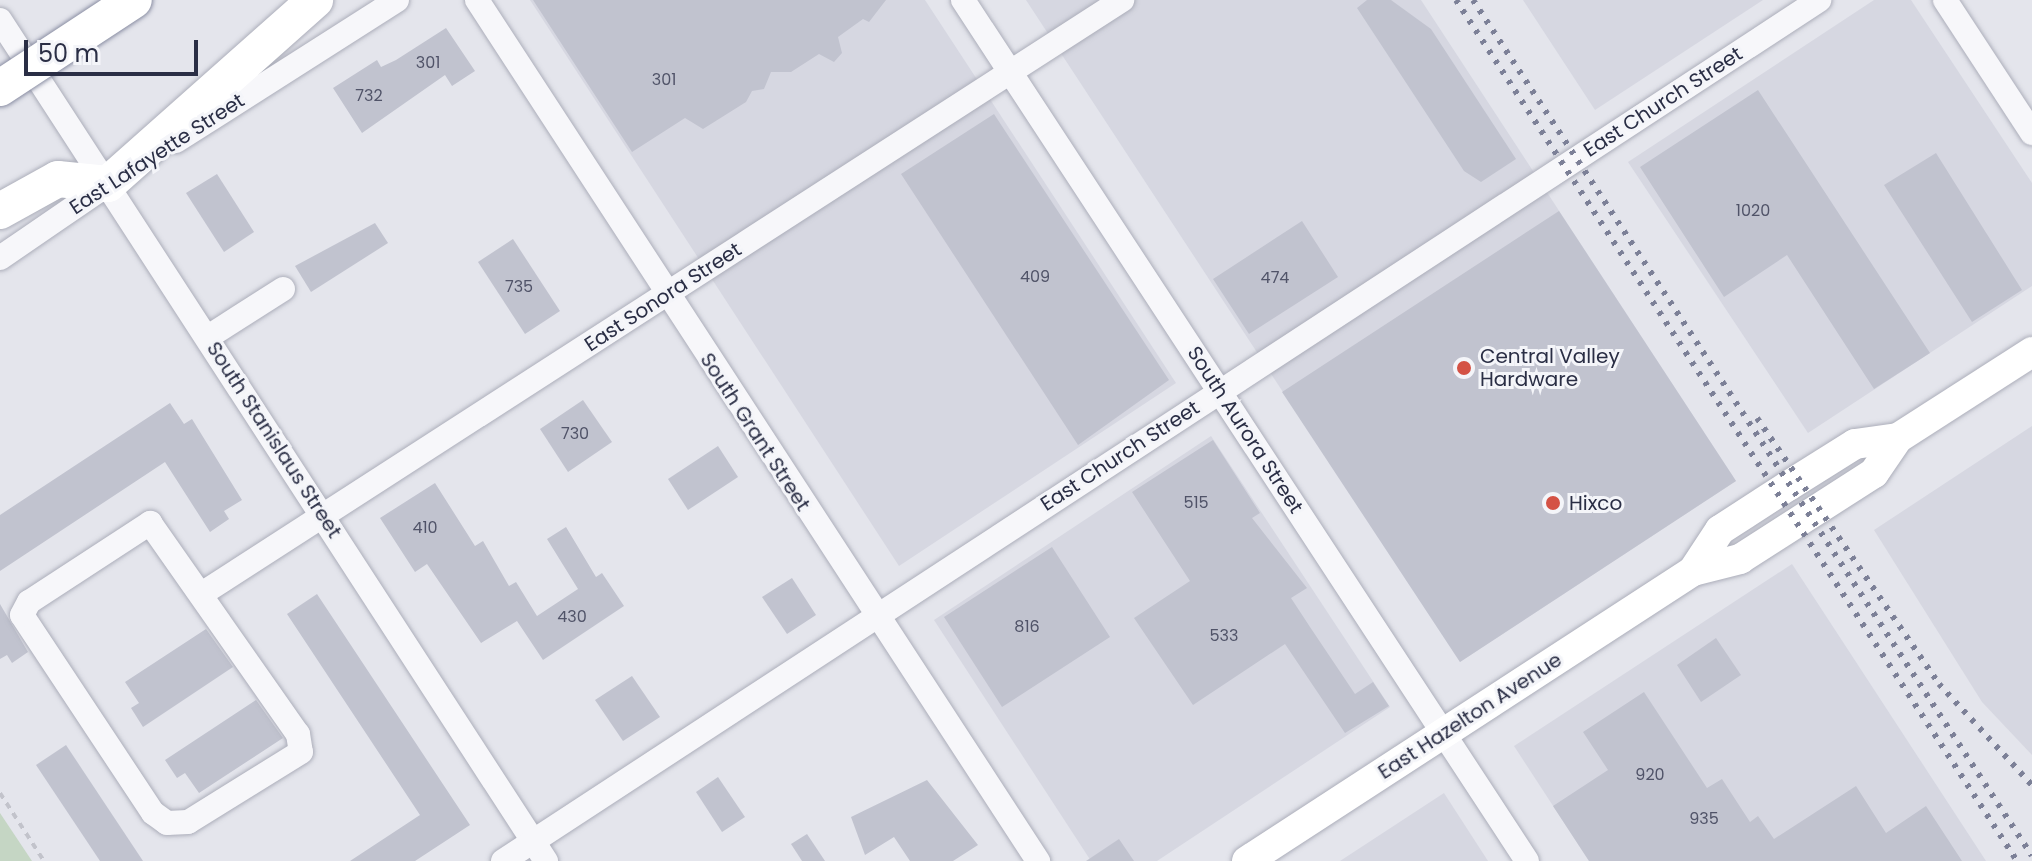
<!DOCTYPE html>
<style>
body{margin:0}
#map{position:relative;width:2032px;height:861px;overflow:hidden;background:#e4e5ec;font-family:Poppins,sans-serif}
div>[style]{position:absolute}
.built>*{inset:0;background:#d6d7e1}
.green>*{inset:0;background:#c5d6c4}
.building>*{inset:0;background:#c1c3cf}
.path>*{height:4px;margin-top:-2px;transform-origin:0;background:repeating-linear-gradient(90deg,#c2c3cb 0 6px,transparent 0 12px)}
.roads{filter:drop-shadow(0 0 2px #acaeba) drop-shadow(0 0 2px #acaeba)}
.minor>*{height:24px;margin:-12px;padding:0 12px;transform-origin:12px;border-radius:12px;background:#f7f7fa}
.major>*{height:30px;margin:-15px;padding:0 15px;transform-origin:15px;border-radius:15px;background:#fff}
.highway>*{height:36px;margin:-18px;padding:0 18px;transform-origin:18px;border-radius:18px;background:#fff}
.rail>*{height:6px;margin-top:-3px;transform-origin:0;background:repeating-linear-gradient(90deg,#7c8097 0 4px,transparent 0 12px)}
.bridges{filter:drop-shadow(0 0 2px #8a8ea3) drop-shadow(0 0 2px #8a8ea3)}
.highway-bridge>*{height:36px;margin:-18px;padding:0 18px;transform-origin:18px;border-radius:18px;background:#fff}
.dots>*{width:22px;height:22px;translate:-50% -50%;box-sizing:border-box;border:4px solid #f4f5f9;border-radius:50%}
span{translate:-50% -50%;white-space:nowrap;text-align:center;line-height:1.15;-webkit-text-stroke:6px #f4f5f9;paint-order:stroke}
.number-label{font-size:16px;color:#505368}
.number-label span{-webkit-text-stroke-width:0}
.street-label{font-size:20px;color:#2a2e45}
.poi-label{font-size:20px;color:#2a2e45}
.left{translate:0 -50%;text-align:left}
.scale{position:absolute;left:24px;top:40px;width:174px;height:36px;box-sizing:border-box;border:4px solid #2a2e45;border-top:0;padding-left:10px;font-size:24px;line-height:28px;white-space:nowrap;color:#2a2e45;-webkit-text-stroke:6px #f4f5f9;paint-order:stroke}
</style>
<div id="map">
<div class="built">
<div style="clip-path:polygon(530px 0,925px 0,1176px 383px,899px 566px)"></div>
<div style="clip-path:polygon(1026px 0,1421px 0,1736px 481px,1460px 662px)"></div>
<div style="clip-path:polygon(1523px 0,1763px 0,1595px 110px)"></div>
<div style="clip-path:polygon(1874px 0,1911px 0,2032px 183px,2032px 286px,1808px 433px,1628px 162px)"></div>
<div style="clip-path:polygon(2032px 426px,2032px 755px,1982px 702px,1874px 530px)"></div>
<div style="clip-path:polygon(1211px 436px,1390px 707px,1157px 861px,1091px 861px,934px 620px)"></div>
<div style="clip-path:polygon(1792px 564px,1986px 861px,1589px 861px,1514px 746px)"></div>
<div style="clip-path:polygon(1444px 793px,1488px 861px,1340px 861px)"></div>
</div>
<div class="green">
<div style="clip-path:polygon(0 813px,32px 861px,0 861px)"></div>
</div>
<div class="building">
<div style="clip-path:polygon(533px 0,886px 0,869px 22px,863px 19px,838px 37px,842px 53px,834px 62px,819px 54px,791px 72px,771px 72px,764px 89px,752px 91px,746px 102px,703px 129px,685px 118px,632px 152px)"></div>
<div style="clip-path:polygon(1367px 0,1391px 0,1431px 29px,1516px 159px,1481px 182px,1464px 171px,1357px 8px)"></div>
<div style="clip-path:polygon(446px 28px,475px 71px,452px 86px,445px 75px,362px 133px,333px 88px,377px 60px,381px 67px,396px 60px)"></div>
<div style="clip-path:polygon(1758px 90px,1930px 353px,1874px 389px,1787px 255px,1724px 297px,1640px 167px)"></div>
<div style="clip-path:polygon(994px 114px,1169px 380px,1078px 445px,901px 174px)"></div>
<div style="clip-path:polygon(1936px 153px,2022px 290px,1972px 322px,1884px 185px)"></div>
<div style="clip-path:polygon(217px 174px,254px 232px,224px 252px,186px 193px)"></div>
<div style="clip-path:polygon(1559px 211px,1736px 481px,1460px 662px,1282px 392px)"></div>
<div style="clip-path:polygon(1302px 221px,1338px 277px,1249px 334px,1213px 279px)"></div>
<div style="clip-path:polygon(375px 223px,388px 243px,311px 292px,295px 266px)"></div>
<div style="clip-path:polygon(513px 239px,560px 311px,525px 334px,478px 262px)"></div>
<div style="clip-path:polygon(583px 400px,612px 442px,568px 472px,540px 429px)"></div>
<div style="clip-path:polygon(170px 403px,184px 424px,192px 419px,242px 500px,224px 511px,229px 519px,210px 532px,165px 462px,0 571px,0 515px)"></div>
<div style="clip-path:polygon(1213px 440px,1260px 513px,1252px 518px,1307px 588px,1291px 598px,1310px 627px,1355px 694px,1373px 682px,1389px 706px,1345px 733px,1285px 644px,1193px 705px,1134px 618px,1190px 581px,1132px 492px)"></div>
<div style="clip-path:polygon(718px 446px,738px 477px,688px 510px,668px 479px)"></div>
<div style="clip-path:polygon(435px 483px,475px 546px,483px 541px,509px 586px,516px 582px,537px 616px,578px 589px,547px 539px,566px 527px,596px 577px,602px 573px,624px 606px,543px 660px,517px 621px,481px 643px,427px 564px,415px 572px,380px 518px)"></div>
<div style="clip-path:polygon(1052px 547px,1110px 637px,1002px 707px,944px 617px)"></div>
<div style="clip-path:polygon(792px 578px,816px 615px,787px 634px,762px 597px)"></div>
<div style="clip-path:polygon(317px 594px,470px 825px,415px 861px,350px 861px,420px 815px,287px 614px)"></div>
<div style="clip-path:polygon(0 604px,28px 652px,12px 663px,7px 655px,0 659px)"></div>
<div style="clip-path:polygon(206px 629px,233px 667px,143px 727px,131px 708px,139px 703px,125px 682px)"></div>
<div style="clip-path:polygon(1716px 638px,1741px 675px,1701px 702px,1677px 665px)"></div>
<div style="clip-path:polygon(632px 676px,660px 717px,623px 741px,595px 700px)"></div>
<div style="clip-path:polygon(1644px 692px,1707px 788px,1722px 779px,1750px 822px,1758px 816px,1774px 839px,1856px 786px,1886px 833px,1926px 806px,1962px 861px,1589px 861px,1553px 806px,1608px 770px,1583px 732px)"></div>
<div style="clip-path:polygon(256px 700px,283px 738px,199px 793px,185px 773px,177px 778px,165px 760px)"></div>
<div style="clip-path:polygon(66px 745px,143px 861px,100px 861px,36px 765px)"></div>
<div style="clip-path:polygon(718px 777px,745px 817px,722px 832px,696px 792px)"></div>
<div style="clip-path:polygon(927px 780px,978px 845px,953px 861px,910px 861px,894px 837px,865px 855px,851px 817px)"></div>
<div style="clip-path:polygon(807px 834px,825px 861px,802px 861px,791px 844px)"></div>
<div style="clip-path:polygon(1119px 839px,1134px 861px,1086px 861px)"></div>
</div>
<div class="path">
<div style="left:0;top:793px;width:81px;rotate:57.1deg"></div>
</div>
<div class="roads">
<div class="minor">
<div style="left:477px;top:0;width:1028px;rotate:56.91deg"></div>
<div style="left:963px;top:0;width:1029px;rotate:56.77deg"></div>
<div style="left:1945px;top:0;width:159px;rotate:56.8deg"></div>
<div style="left:0;top:20px;width:1003px;rotate:57.01deg"></div>
<div style="left:176px;top:141px;width:262px;rotate:-32.5deg"></div>
<div style="left:0;top:258px;width:135px;rotate:-34.4deg"></div>
<div style="left:208px;top:337px;width:89px;rotate:-32.6deg"></div>
<div style="left:150px;top:523px;width:258px;rotate:55deg"></div>
<div style="left:298px;top:734px;width:18px;rotate:81deg"></div>
<div style="left:301px;top:752px;width:133px;rotate:148.2deg"></div>
<div style="left:188px;top:822px;width:21px;rotate:177deg"></div>
<div style="left:167px;top:823px;width:17px;rotate:-144deg"></div>
<div style="left:153px;top:813px;width:237px;rotate:-123.5deg"></div>
<div style="left:22px;top:615px;width:15px;rotate:-62deg"></div>
<div style="left:29px;top:602px;width:145px;rotate:-33.1deg"></div>
<div style="left:203px;top:593px;width:1094px;rotate:-32.83deg"></div>
<div style="left:503px;top:861px;width:1573px;rotate:-33.19deg"></div>
</div>
<div class="major">
<div style="left:1693px;top:571px;width:49px;rotate:-56.6deg"></div>
<div style="left:1720px;top:530px;width:81px;rotate:-32.9deg"></div>
<div style="left:1788px;top:486px;width:79px;rotate:-32.1deg"></div>
<div style="left:1855px;top:444px;width:43px;rotate:-7.9deg"></div>
<div style="left:1247px;top:861px;width:532px;rotate:-33.03deg"></div>
<div style="left:1693px;top:571px;width:49px;rotate:-14.3deg"></div>
<div style="left:1740px;top:559px;width:159px;rotate:-32.7deg"></div>
<div style="left:1874px;top:473px;width:42px;rotate:-55.6deg"></div>
<div style="left:1898px;top:438px;width:159px;rotate:-32.7deg"></div>
</div>
<div class="highway">
<div style="left:0;top:211px;width:66px;rotate:-28.9deg"></div>
<div style="left:58px;top:179px;width:50px;rotate:5.7deg"></div>
<div style="left:108px;top:184px;width:277px;rotate:-41.6deg"></div>
</div>
</div>
<div class="rail">
<div style="left:1456px;top:0;width:1028px;rotate:56.91deg"></div>
<div style="left:1473px;top:0;width:1022px;rotate:56.85deg"></div>
<div style="left:1757px;top:418px;width:322px;rotate:55.6deg"></div>
<div style="left:1939px;top:684px;width:137px;rotate:47.4deg"></div>
</div>
<div class="bridges">
<div class="highway-bridge">
<div style="left:0;top:88px;width:160px;rotate:-33.3deg"></div>
</div>
</div>
<div class="dots">
<div style="left:1464px;top:368px;background:#d45245"></div>
<div style="left:1553px;top:503px;background:#d45245"></div>
</div>
<div class="number-label">
<span style="left:428px;top:63px">301</span>
<span style="left:664px;top:80px">301</span>
<span style="left:369px;top:96px">732</span>
<span style="left:1753px;top:211px">1020</span>
<span style="left:1035px;top:277px">409</span>
<span style="left:1275px;top:278px">474</span>
<span style="left:519px;top:287px">735</span>
<span style="left:575px;top:434px">730</span>
<span style="left:1196px;top:503px">515</span>
<span style="left:425px;top:528px">410</span>
<span style="left:572px;top:617px">430</span>
<span style="left:1027px;top:627px">816</span>
<span style="left:1224px;top:636px">533</span>
<span style="left:1650px;top:775px">920</span>
<span style="left:1704px;top:819px">935</span>
</div>
<div class="street-label">
<span style="left:1663px;top:102px;rotate:-33deg">East Church Street</span>
<span style="left:157px;top:154px;rotate:-33deg">East Lafayette Street</span>
<span style="left:663px;top:297px;rotate:-33deg">East Sonora Street</span>
<span style="left:1245px;top:430px;rotate:57deg">South Aurora Street</span>
<span style="left:755px;top:432px;rotate:57deg">South Grant Street</span>
<span style="left:274px;top:440px;rotate:57deg">South Stanislaus Street</span>
<span style="left:1120px;top:456px;rotate:-33deg">East Church Street</span>
<span style="left:1470px;top:716px;rotate:-33deg">East Hazelton Avenue</span>
</div>
<div class="poi-label">
<span class="left" style="left:1480px;top:368px">Central Valley<br>Hardware</span>
<span class="left" style="left:1569px;top:503px">Hixco</span>
</div>
<div class="scale">50 m</div>
</div>
